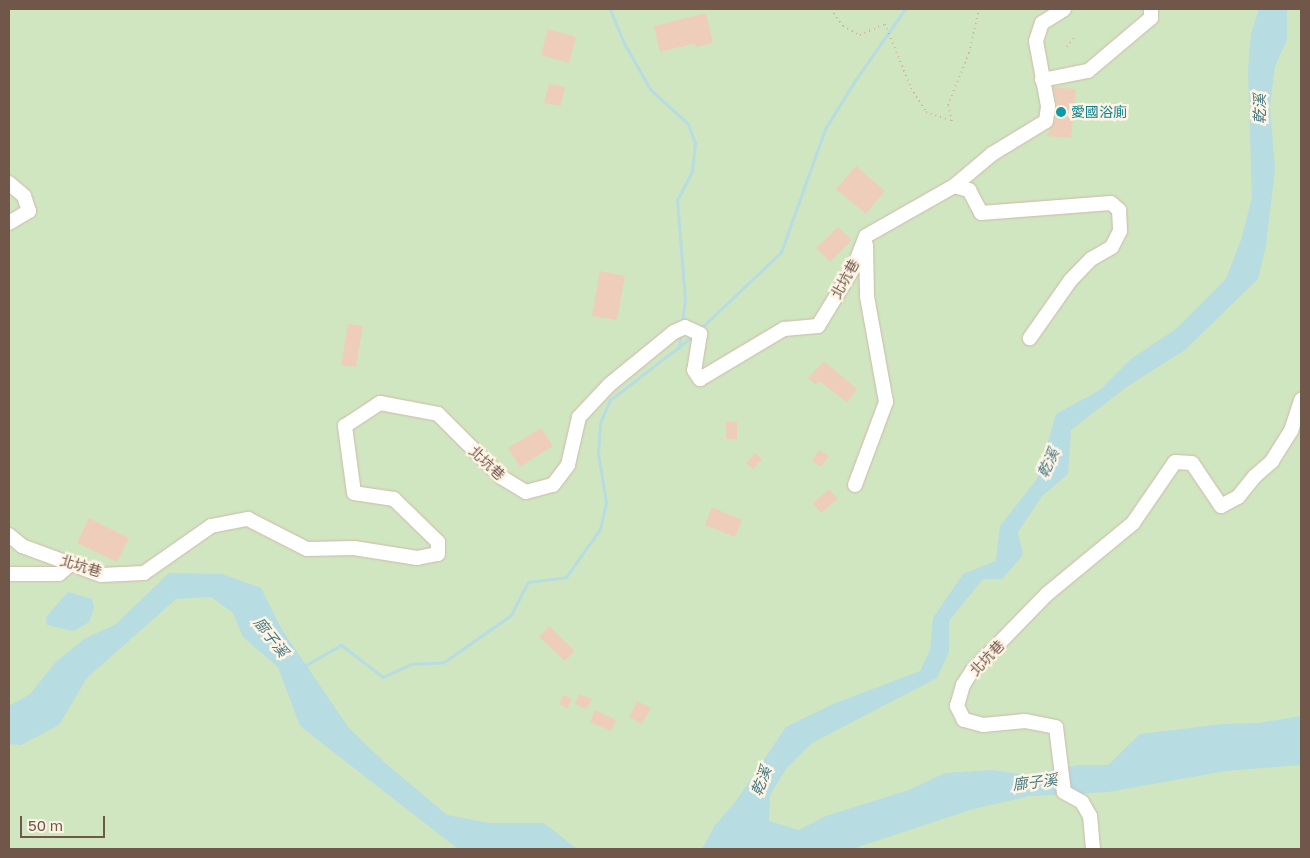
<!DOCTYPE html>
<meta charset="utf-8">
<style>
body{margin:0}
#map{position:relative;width:1310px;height:858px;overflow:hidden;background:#faf0e1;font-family:"Golos Text","Noto Sans TC",sans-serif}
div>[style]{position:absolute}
.green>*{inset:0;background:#d0e6c1}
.water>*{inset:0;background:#b7dce2}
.stream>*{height:3px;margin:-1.5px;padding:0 1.5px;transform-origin:1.5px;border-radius:1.5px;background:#b7dce2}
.building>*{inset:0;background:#eeceba}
.path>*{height:2px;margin-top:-1px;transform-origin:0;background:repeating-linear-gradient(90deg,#d2b29e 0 1px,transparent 0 5px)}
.roads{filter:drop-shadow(0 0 1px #cdbaab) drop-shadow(0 0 1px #cdbaab)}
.street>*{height:14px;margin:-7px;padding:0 7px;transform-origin:7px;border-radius:7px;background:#fff}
.dots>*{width:14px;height:14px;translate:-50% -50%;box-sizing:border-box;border:2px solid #fef4e6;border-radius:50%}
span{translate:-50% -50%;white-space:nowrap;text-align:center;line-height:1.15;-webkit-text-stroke:5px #fef4e6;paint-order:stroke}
.culture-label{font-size:14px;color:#0d838f}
.left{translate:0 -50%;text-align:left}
.street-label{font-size:14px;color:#705749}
.water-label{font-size:15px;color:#457882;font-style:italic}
.frame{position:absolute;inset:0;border:10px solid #705749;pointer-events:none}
.scale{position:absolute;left:20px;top:816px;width:85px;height:22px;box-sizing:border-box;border:2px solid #705749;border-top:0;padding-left:6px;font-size:15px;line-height:18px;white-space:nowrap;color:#705749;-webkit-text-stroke:4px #fef4e6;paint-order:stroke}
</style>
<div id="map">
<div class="green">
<div style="clip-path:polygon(9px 9px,1301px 9px,1301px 849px,9px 849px)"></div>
</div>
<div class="water">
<div style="clip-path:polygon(1259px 9px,1287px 9px,1287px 40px,1275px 66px,1270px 106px,1275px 169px,1266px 246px,1258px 279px,1185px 350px,1128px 386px,1071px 430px,1068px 474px,1042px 496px,1018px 532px,1023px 555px,1002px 579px,983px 579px,949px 621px,949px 652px,937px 678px,812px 743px,786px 769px,770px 795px,769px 821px,799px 830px,826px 816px,909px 790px,945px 773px,992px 770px,1027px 775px,1079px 765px,1108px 765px,1140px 734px,1223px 724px,1259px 723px,1301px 716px,1301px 765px,1226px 771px,1108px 792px,1030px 796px,973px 809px,852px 849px,702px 849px,715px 825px,736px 801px,786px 727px,833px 704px,920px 671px,930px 650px,933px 618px,963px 574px,996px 561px,1000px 526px,1037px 479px,1056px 414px,1100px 390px,1131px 359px,1176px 329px,1226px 279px,1241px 240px,1252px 197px,1248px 70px,1251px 34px)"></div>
<div style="clip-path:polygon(169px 573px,222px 574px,261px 588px,281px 628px,348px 727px,384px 762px,447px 815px,489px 823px,544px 823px,577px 849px,458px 849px,300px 726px,278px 667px,243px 637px,233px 613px,211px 597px,176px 599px,87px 678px,59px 725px,21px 745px,9px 744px,9px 706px,30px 694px,56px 662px,84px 639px,116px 624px)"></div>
<div style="clip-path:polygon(68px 592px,92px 599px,94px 608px,89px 622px,74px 631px,47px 625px,46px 617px)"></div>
</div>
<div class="stream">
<div style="left:610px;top:9px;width:37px;rotate:68deg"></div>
<div style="left:624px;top:43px;width:53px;rotate:60.5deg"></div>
<div style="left:650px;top:89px;width:52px;rotate:42.6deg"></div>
<div style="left:688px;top:124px;width:20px;rotate:70deg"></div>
<div style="left:695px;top:143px;width:28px;rotate:96deg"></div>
<div style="left:692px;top:171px;width:33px;rotate:117deg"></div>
<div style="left:677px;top:200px;width:99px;rotate:85.4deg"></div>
<div style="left:685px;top:299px;width:25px;rotate:97deg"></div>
<div style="left:700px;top:329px;width:112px;rotate:-43.5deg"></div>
<div style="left:781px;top:252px;width:131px;rotate:-70.3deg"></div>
<div style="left:825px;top:129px;width:59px;rotate:-58.2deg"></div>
<div style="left:856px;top:79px;width:85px;rotate:-55deg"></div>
<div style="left:679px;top:348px;width:16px;rotate:-83deg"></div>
<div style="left:304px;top:666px;width:43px;rotate:-29.6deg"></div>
<div style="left:341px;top:645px;width:53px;rotate:37.3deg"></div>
<div style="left:383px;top:677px;width:31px;rotate:-25deg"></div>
<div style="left:411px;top:664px;width:33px;rotate:-3deg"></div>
<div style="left:444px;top:662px;width:82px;rotate:-35deg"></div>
<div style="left:511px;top:615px;width:37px;rotate:-63deg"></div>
<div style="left:528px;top:582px;width:38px;rotate:-7deg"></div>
<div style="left:566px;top:577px;width:59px;rotate:-54.7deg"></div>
<div style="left:600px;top:529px;width:28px;rotate:-77deg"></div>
<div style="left:606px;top:502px;width:50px;rotate:-99.3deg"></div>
<div style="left:598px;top:453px;width:30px;rotate:-86deg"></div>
<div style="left:600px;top:423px;width:25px;rotate:-67deg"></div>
<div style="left:610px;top:400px;width:106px;rotate:-37.7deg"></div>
</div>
<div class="building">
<div style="clip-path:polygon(706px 13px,713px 43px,696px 47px,695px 43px,660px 52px,654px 26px)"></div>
<div style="clip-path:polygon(548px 29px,576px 37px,569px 63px,541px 55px)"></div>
<div style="clip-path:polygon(549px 84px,565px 87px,561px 106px,544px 103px)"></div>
<div style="clip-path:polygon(1053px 87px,1076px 89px,1071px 138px,1046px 136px,1055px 122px,1057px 105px)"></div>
<div style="clip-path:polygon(856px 166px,885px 191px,866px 214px,836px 189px)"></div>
<div style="clip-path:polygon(838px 227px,852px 240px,830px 262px,816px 248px)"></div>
<div style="clip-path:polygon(600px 271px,625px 276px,617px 320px,592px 316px)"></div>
<div style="clip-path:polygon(348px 324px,363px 326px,356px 367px,341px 365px)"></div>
<div style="clip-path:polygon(824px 361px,857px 389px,847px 402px,819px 381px,816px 385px,808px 378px)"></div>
<div style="clip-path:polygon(726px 421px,737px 422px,737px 439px,726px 439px)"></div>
<div style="clip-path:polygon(541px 428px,553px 446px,520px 467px,508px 448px)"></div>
<div style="clip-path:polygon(819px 450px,829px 456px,821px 467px,812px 461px)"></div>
<div style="clip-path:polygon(755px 453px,762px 459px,753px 469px,746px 463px)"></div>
<div style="clip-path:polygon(829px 489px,838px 499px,821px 513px,813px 503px)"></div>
<div style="clip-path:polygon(712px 507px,742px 520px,735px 537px,705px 525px)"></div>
<div style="clip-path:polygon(89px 518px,129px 538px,117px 562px,77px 543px)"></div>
<div style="clip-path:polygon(549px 626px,575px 651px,565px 661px,539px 637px)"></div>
<div style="clip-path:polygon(579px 694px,592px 699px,587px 709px,575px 704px)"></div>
<div style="clip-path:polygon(563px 695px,572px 699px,567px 709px,559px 704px)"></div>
<div style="clip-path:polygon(637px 701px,651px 708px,642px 724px,629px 717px)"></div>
<div style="clip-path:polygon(595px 710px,616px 720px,611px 731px,590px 722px)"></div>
</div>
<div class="path">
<div style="left:831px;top:9px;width:21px;rotate:55deg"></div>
<div style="left:843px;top:26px;width:19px;rotate:28deg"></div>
<div style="left:860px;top:35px;width:27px;rotate:-24deg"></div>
<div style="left:885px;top:24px;width:69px;rotate:67.9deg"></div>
<div style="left:911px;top:88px;width:28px;rotate:58deg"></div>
<div style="left:926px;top:112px;width:28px;rotate:19deg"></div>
<div style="left:952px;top:121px;width:16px;rotate:-104deg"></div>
<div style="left:948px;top:105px;width:56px;rotate:-68deg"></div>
<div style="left:969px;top:53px;width:45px;rotate:-77.2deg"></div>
<div style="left:1067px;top:47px;width:11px;rotate:-52deg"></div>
</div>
<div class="roads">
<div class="street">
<div style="left:1042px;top:80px;width:47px;rotate:-11.1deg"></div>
<div style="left:1088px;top:71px;width:82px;rotate:-40.1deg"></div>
<div style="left:1151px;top:18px;width:9px;rotate:-90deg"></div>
<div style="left:9px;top:183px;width:20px;rotate:41deg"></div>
<div style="left:24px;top:196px;width:16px;rotate:72deg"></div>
<div style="left:29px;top:211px;width:23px;rotate:149deg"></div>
<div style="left:954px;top:186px;width:16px;rotate:15deg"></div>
<div style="left:969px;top:190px;width:26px;rotate:62deg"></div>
<div style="left:981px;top:213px;width:130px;rotate:-4.4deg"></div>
<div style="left:1111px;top:203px;width:11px;rotate:41deg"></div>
<div style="left:1119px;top:210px;width:21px;rotate:87deg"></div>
<div style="left:1120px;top:231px;width:18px;rotate:117deg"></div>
<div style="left:1112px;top:247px;width:24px;rotate:150deg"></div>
<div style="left:1091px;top:259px;width:30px;rotate:134deg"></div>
<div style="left:1070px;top:281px;width:70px;rotate:125.1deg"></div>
<div style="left:855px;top:485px;width:89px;rotate:-69.5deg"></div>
<div style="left:886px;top:402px;width:108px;rotate:-100.2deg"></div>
<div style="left:867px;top:296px;width:51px;rotate:-91.1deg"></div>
<div style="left:9px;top:535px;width:17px;rotate:40deg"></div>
<div style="left:22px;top:546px;width:84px;rotate:20.2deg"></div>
<div style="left:101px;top:575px;width:43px;rotate:-2.7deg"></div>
<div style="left:144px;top:573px;width:82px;rotate:-35deg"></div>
<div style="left:211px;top:526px;width:38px;rotate:-11deg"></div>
<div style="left:248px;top:519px;width:66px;rotate:27deg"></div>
<div style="left:307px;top:549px;width:47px;rotate:-1.2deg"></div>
<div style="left:354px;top:548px;width:64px;rotate:9deg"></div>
<div style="left:417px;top:558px;width:21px;rotate:-11deg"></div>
<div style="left:438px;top:554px;width:12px;rotate:-90deg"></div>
<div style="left:438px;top:542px;width:62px;rotate:-135.7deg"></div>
<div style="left:394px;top:499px;width:40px;rotate:-171.5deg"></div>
<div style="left:354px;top:493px;width:68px;rotate:-97.7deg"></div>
<div style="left:345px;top:426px;width:42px;rotate:-33.3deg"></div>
<div style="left:380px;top:403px;width:59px;rotate:10.7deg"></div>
<div style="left:438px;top:414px;width:89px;rotate:45deg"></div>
<div style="left:501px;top:477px;width:29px;rotate:31deg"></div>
<div style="left:526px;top:492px;width:28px;rotate:-15deg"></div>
<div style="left:553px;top:485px;width:25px;rotate:-53deg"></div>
<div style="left:568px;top:465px;width:49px;rotate:-77.1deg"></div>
<div style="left:579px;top:417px;width:44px;rotate:-46.8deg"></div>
<div style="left:609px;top:385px;width:84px;rotate:-39.2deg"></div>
<div style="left:674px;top:332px;width:12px;rotate:-24deg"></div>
<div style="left:685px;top:327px;width:17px;rotate:25deg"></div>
<div style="left:700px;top:334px;width:36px;rotate:99deg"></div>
<div style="left:694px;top:370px;width:11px;rotate:56deg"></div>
<div style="left:700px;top:379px;width:98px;rotate:-30.8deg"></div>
<div style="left:784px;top:329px;width:34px;rotate:-5deg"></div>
<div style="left:818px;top:326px;width:69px;rotate:-58.6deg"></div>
<div style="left:854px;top:267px;width:33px;rotate:-69deg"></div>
<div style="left:866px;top:236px;width:101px;rotate:-29.6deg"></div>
<div style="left:954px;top:186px;width:50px;rotate:-40.1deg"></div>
<div style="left:992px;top:154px;width:63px;rotate:-31.4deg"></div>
<div style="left:1046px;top:121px;width:15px;rotate:-82deg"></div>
<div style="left:1048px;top:106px;width:66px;rotate:-100.5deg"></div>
<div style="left:1036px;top:41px;width:19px;rotate:-72deg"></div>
<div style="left:1042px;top:23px;width:26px;rotate:-32deg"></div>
<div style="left:9px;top:574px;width:50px"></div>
<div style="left:59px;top:574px;width:16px;rotate:-40deg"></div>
<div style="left:1093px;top:849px;width:33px;rotate:-95deg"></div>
<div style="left:1090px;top:816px;width:16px;rotate:-120deg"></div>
<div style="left:1082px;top:802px;width:21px;rotate:-151deg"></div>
<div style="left:1064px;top:792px;width:65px;rotate:-97deg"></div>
<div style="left:1056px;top:727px;width:32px;rotate:-169deg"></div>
<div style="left:1025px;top:721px;width:42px;rotate:174.6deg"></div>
<div style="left:983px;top:725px;width:20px;rotate:-165deg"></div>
<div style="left:964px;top:720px;width:16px;rotate:-117deg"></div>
<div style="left:957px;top:706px;width:22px;rotate:-74deg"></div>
<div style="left:963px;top:685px;width:17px;rotate:-57deg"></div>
<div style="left:972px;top:671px;width:107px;rotate:-45.8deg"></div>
<div style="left:1047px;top:594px;width:112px;rotate:-39.5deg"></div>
<div style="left:1133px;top:523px;width:74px;rotate:-55.5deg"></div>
<div style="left:1175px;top:462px;width:17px;rotate:3deg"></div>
<div style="left:1192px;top:463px;width:52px;rotate:56deg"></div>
<div style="left:1221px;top:506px;width:19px;rotate:-28deg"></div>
<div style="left:1238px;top:497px;width:27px;rotate:-51deg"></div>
<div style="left:1255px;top:476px;width:23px;rotate:-41deg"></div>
<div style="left:1272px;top:461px;width:36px;rotate:-58deg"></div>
<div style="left:1291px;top:431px;width:33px;rotate:-72deg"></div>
</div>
</div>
<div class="dots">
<div style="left:1061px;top:112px;background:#0f9aa8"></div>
</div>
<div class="culture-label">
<span class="left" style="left:1071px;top:112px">愛國浴廁</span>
</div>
<div class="street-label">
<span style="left:845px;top:279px;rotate:-61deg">北坑巷</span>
<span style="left:487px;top:463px;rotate:43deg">北坑巷</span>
<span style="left:81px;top:566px;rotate:17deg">北坑巷</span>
<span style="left:987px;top:658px;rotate:-46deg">北坑巷</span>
</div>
<div class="water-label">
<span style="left:1260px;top:109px;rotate:-90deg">乾溪</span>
<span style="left:1048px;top:463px;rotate:-65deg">乾溪</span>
<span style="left:271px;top:637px;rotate:52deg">廍子溪</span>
<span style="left:761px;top:781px;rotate:-69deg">乾溪</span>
<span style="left:1035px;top:782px;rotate:-7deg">廍子溪</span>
</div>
<div class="frame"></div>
<div class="scale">50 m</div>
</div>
